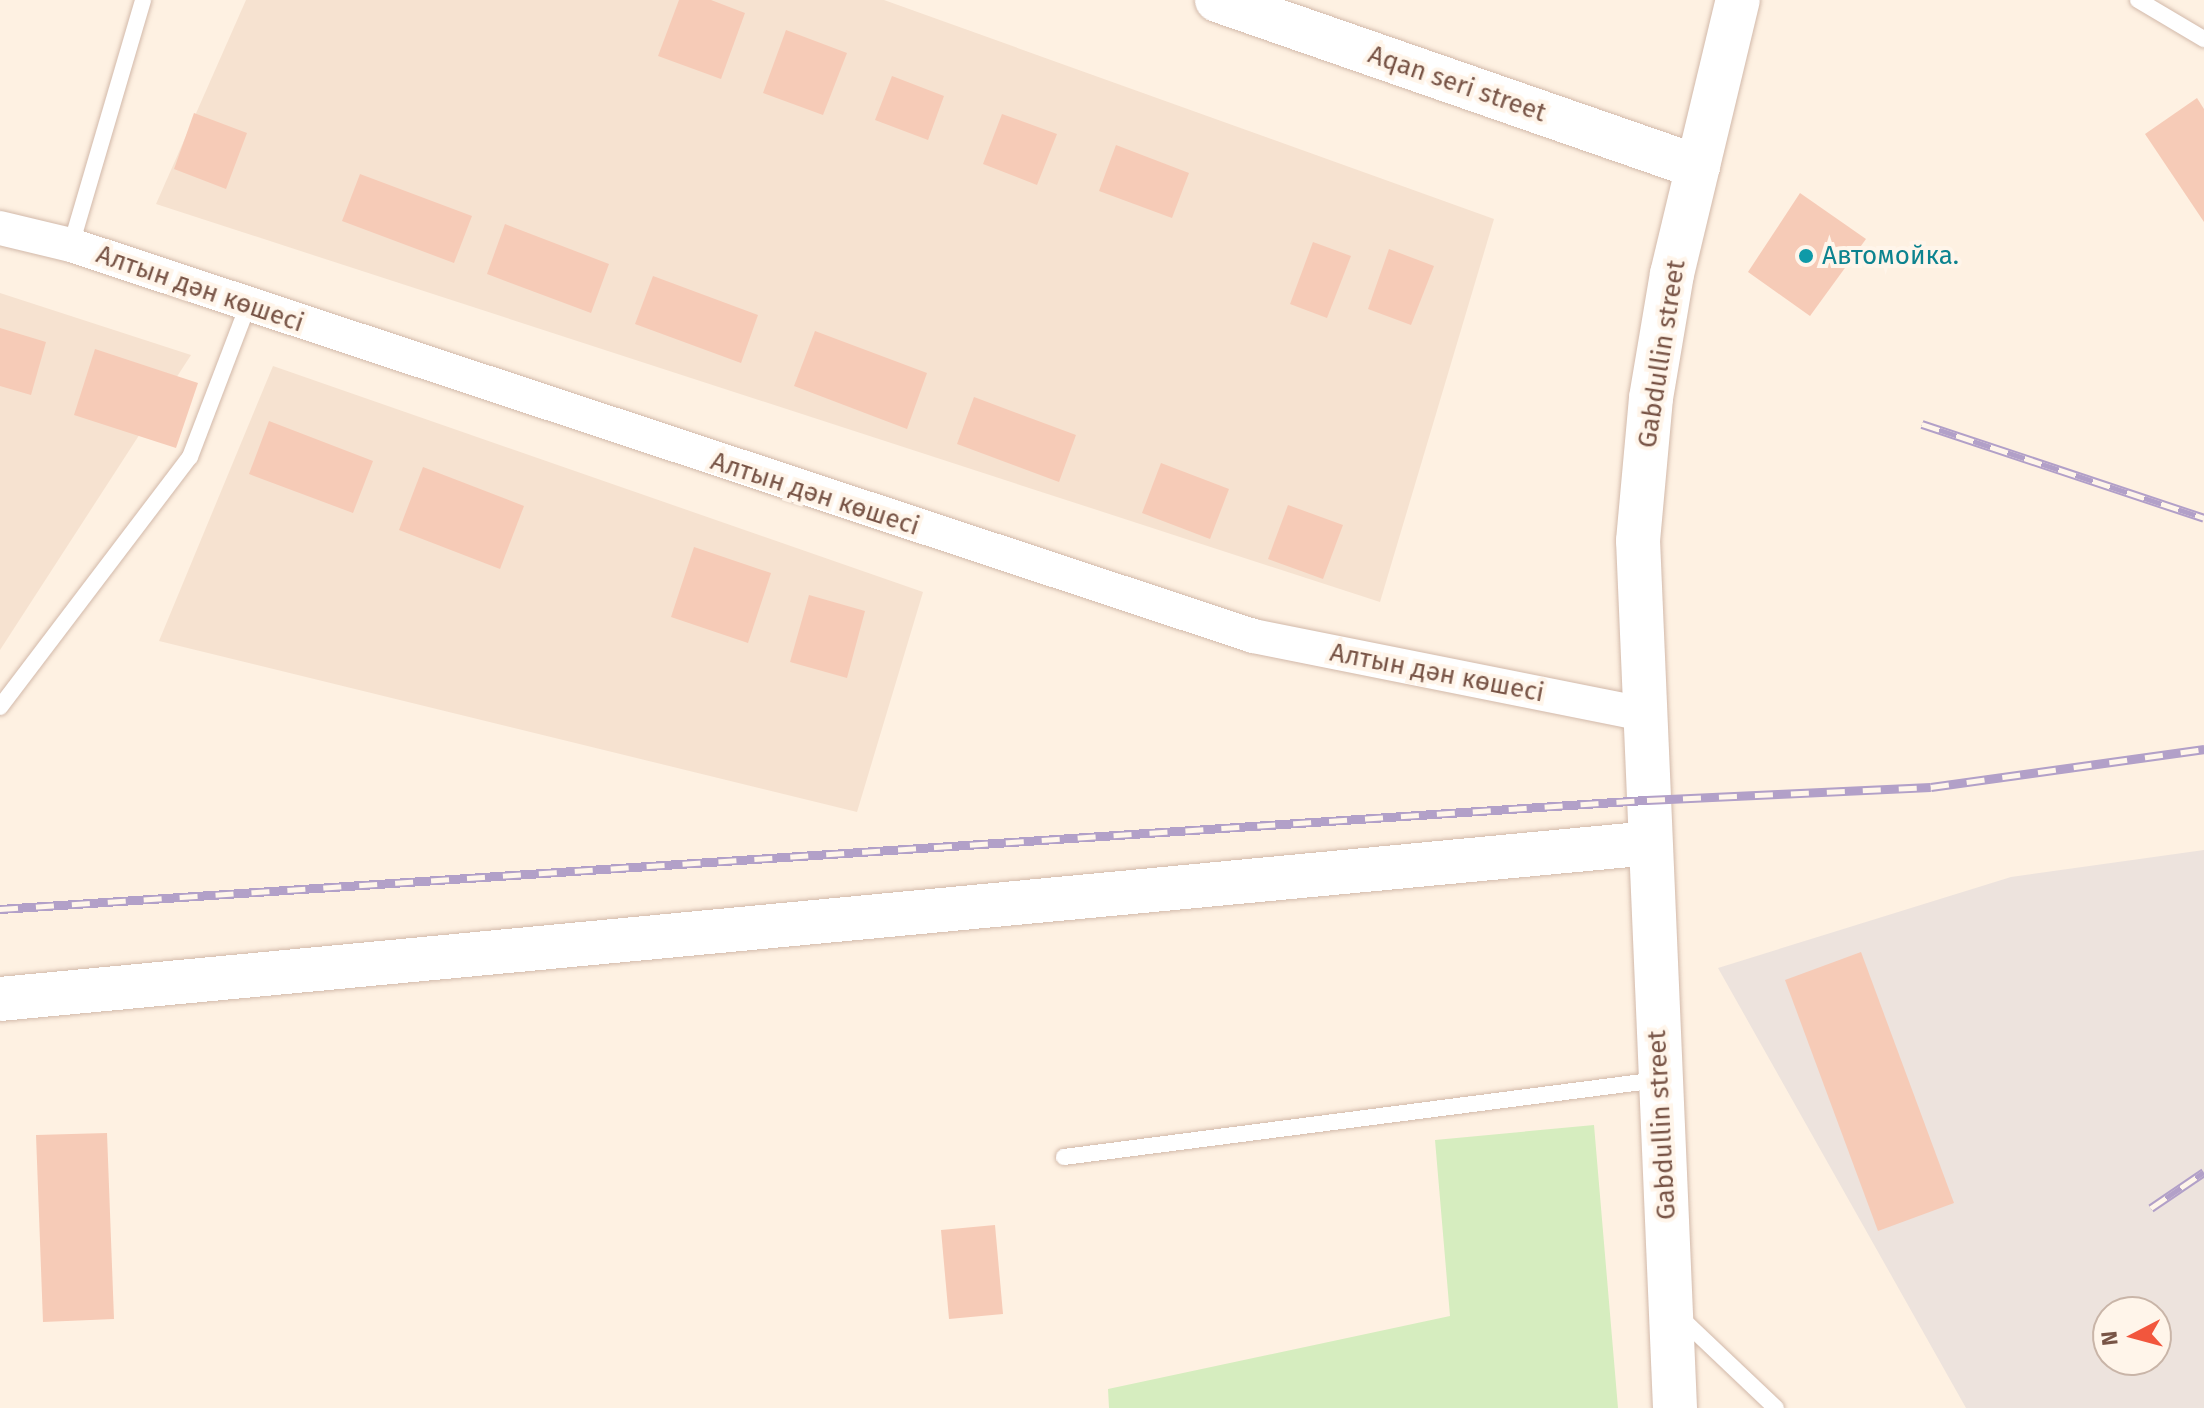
<!DOCTYPE html>
<meta charset="utf-8">
<style>
body{margin:0}
#map{position:relative;width:2204px;height:1408px;overflow:hidden;background:#fef1e2;font-family:"Fira Sans",sans-serif}
div>[style]{position:absolute}
.residential>*{inset:0;background:#f6e2d0}
.industrial>*{inset:0;background:#ede3dd}
.green>*{inset:0;background:#d6edbf}
.building>*{inset:0;background:#f6cbb7}
.roads{filter:drop-shadow(0 0 2px #d2b9aa) drop-shadow(0 0 2px #d2b9aa)}
.lane>*{height:16px;margin:-8px;padding:0 8px;transform-origin:8px;border-radius:8px;background:#fff}
.street>*{height:34px;margin:-17px;padding:0 17px;transform-origin:17px;border-radius:17px;background:#fff}
.secondary>*{height:44px;margin:-22px;padding:0 22px;transform-origin:22px;border-radius:22px;background:#fff}
.rail>*{height:9px;margin-top:-4.5px;transform-origin:0;background:repeating-linear-gradient(90deg,#fff5ea 0 18px,#b2a0c8 0 36px);box-sizing:border-box;border-block:2px solid #b2a0c8}
.dots>*{width:22px;height:22px;translate:-50% -50%;box-sizing:border-box;border:4px solid #fff5ea;border-radius:50%}
span{translate:-50% -50%;white-space:nowrap;text-align:center;line-height:1.15;-webkit-text-stroke:8px #fff5ea;paint-order:stroke}
.street-label{font-size:26px;color:#785446}
.culture-label{font-size:26px;color:#0d838f}
.left{translate:0 -50%;text-align:left}
.north{position:absolute;left:2092px;top:1296px;width:80px;height:80px;box-sizing:border-box;background:#fff5ea;border:2px solid #c9b5a8;border-radius:50%;rotate:264deg;font-size:22px;font-weight:700;line-height:32px;text-align:center;color:#785446}
.north::after{content:'';display:block;margin:auto;width:28px;height:36px;background:#f2563d;clip-path:polygon(50% 0,100% 100%,50% 72%,0 100%)}
</style>
<div id="map">
<div class="residential">
<div style="clip-path:polygon(246px 0,884px 0,1494px 219px,1380px 602px,156px 204px)"></div>
<div style="clip-path:polygon(0 293px,191px 355px,0 650px)"></div>
<div style="clip-path:polygon(273px 366px,923px 592px,857px 812px,159px 641px)"></div>
</div>
<div class="industrial">
<div style="clip-path:polygon(evenodd,2204px 850px,2204px 1408px,1966px 1408px,1718px 968px,2011px 877px,2204px 850px,2108px 1312px,2156px 1312px,2156px 1360px,2108px 1360px,2108px 1312px)"></div>
</div>
<div class="green">
<div style="clip-path:polygon(1594px 1125px,1618px 1408px,1109px 1408px,1108px 1389px,1450px 1316px,1435px 1140px)"></div>
</div>
<div class="building">
<div style="clip-path:polygon(679px 0,711px 0,745px 13px,721px 79px,658px 56px)"></div>
<div style="clip-path:polygon(786px 30px,847px 53px,823px 115px,763px 93px)"></div>
<div style="clip-path:polygon(892px 76px,944px 96px,928px 140px,875px 120px)"></div>
<div style="clip-path:polygon(2197px 98px,2204px 109px,2204px 222px,2145px 134px)"></div>
<div style="clip-path:polygon(194px 113px,247px 133px,226px 189px,174px 169px)"></div>
<div style="clip-path:polygon(1002px 114px,1057px 134px,1037px 185px,983px 164px)"></div>
<div style="clip-path:polygon(1116px 145px,1189px 173px,1172px 218px,1099px 191px)"></div>
<div style="clip-path:polygon(360px 174px,472px 216px,454px 263px,342px 221px)"></div>
<div style="clip-path:polygon(1800px 193px,1866px 239px,1810px 316px,1748px 272px)"></div>
<div style="clip-path:polygon(505px 224px,609px 264px,591px 313px,487px 274px)"></div>
<div style="clip-path:polygon(1313px 242px,1351px 256px,1327px 318px,1290px 304px)"></div>
<div style="clip-path:polygon(1389px 249px,1434px 266px,1411px 325px,1368px 309px)"></div>
<div style="clip-path:polygon(653px 276px,758px 315px,741px 363px,635px 324px)"></div>
<div style="clip-path:polygon(0 328px,46px 342px,31px 395px,0 386px)"></div>
<div style="clip-path:polygon(815px 331px,927px 373px,907px 429px,794px 386px)"></div>
<div style="clip-path:polygon(95px 349px,198px 383px,176px 448px,74px 415px)"></div>
<div style="clip-path:polygon(974px 397px,1076px 435px,1059px 482px,957px 444px)"></div>
<div style="clip-path:polygon(269px 421px,373px 461px,353px 513px,249px 474px)"></div>
<div style="clip-path:polygon(1161px 463px,1229px 489px,1210px 539px,1142px 513px)"></div>
<div style="clip-path:polygon(423px 467px,524px 506px,500px 569px,399px 530px)"></div>
<div style="clip-path:polygon(1288px 505px,1343px 525px,1323px 579px,1268px 559px)"></div>
<div style="clip-path:polygon(694px 547px,771px 573px,748px 643px,671px 617px)"></div>
<div style="clip-path:polygon(809px 595px,865px 611px,847px 678px,790px 662px)"></div>
<div style="clip-path:polygon(1861px 952px,1954px 1203px,1878px 1231px,1785px 980px)"></div>
<div style="clip-path:polygon(107px 1133px,114px 1319px,43px 1322px,36px 1135px)"></div>
<div style="clip-path:polygon(995px 1225px,1003px 1314px,949px 1319px,941px 1230px)"></div>
</div>
<div class="roads">
<div class="lane">
<div style="left:2138px;top:0;width:77px;rotate:30.6deg"></div>
<div style="left:71px;top:245px;width:255px;rotate:-73.6deg"></div>
<div style="left:0;top:707px;width:314px;rotate:-52.8deg"></div>
<div style="left:190px;top:457px;width:163px;rotate:-69.1deg"></div>
<div style="left:1064px;top:1157px;width:599px;rotate:-7.39deg"></div>
<div style="left:1680px;top:1317px;width:132px;rotate:43.5deg"></div>
</div>
<div class="street">
<div style="left:0;top:228px;width:73px;rotate:13.5deg"></div>
<div style="left:71px;top:245px;width:1245px;rotate:18.3deg"></div>
<div style="left:1253px;top:636px;width:397px;rotate:11.3deg"></div>
</div>
<div class="secondary">
<div style="left:1217px;top:0;width:509px;rotate:19.15deg"></div>
<div style="left:0;top:999px;width:1656px;rotate:-5.4deg"></div>
<div style="left:1675px;top:1408px;width:868px;rotate:-92.44deg"></div>
<div style="left:1638px;top:541px;width:144px;rotate:-84.8deg"></div>
<div style="left:1651px;top:398px;width:126px;rotate:-80.4deg"></div>
<div style="left:1672px;top:274px;width:282px;rotate:-76.5deg"></div>
</div>
</div>
<div class="rail">
<div style="left:1922px;top:424px;width:297px;rotate:18.4deg"></div>
<div style="left:0;top:909px;width:1651px;rotate:-3.79deg"></div>
<div style="left:1647px;top:800px;width:284px;rotate:-2.6deg"></div>
<div style="left:1931px;top:787px;width:276px;rotate:-7.9deg"></div>
<div style="left:2151px;top:1208px;width:64px;rotate:-34.2deg"></div>
</div>
<div class="dots">
<div style="left:1806px;top:256px;background:#0f9aa8"></div>
</div>
<div class="street-label">
<span style="left:1457px;top:84px;rotate:19deg">Aqan seri street</span>
<span style="left:200px;top:289px;rotate:19deg">Алтын дән көшесі</span>
<span style="left:1662px;top:354px;rotate:-81deg">Gabdullin street</span>
<span style="left:815px;top:494px;rotate:18deg">Алтын дән көшесі</span>
<span style="left:1437px;top:673px;rotate:11deg">Алтын дән көшесі</span>
<span style="left:1662px;top:1125px;rotate:-93deg">Gabdullin street</span>
</div>
<div class="culture-label">
<span class="left" style="left:1822px;top:256px">Автомойка.</span>
</div>
<div class="north">N</div>
</div>
